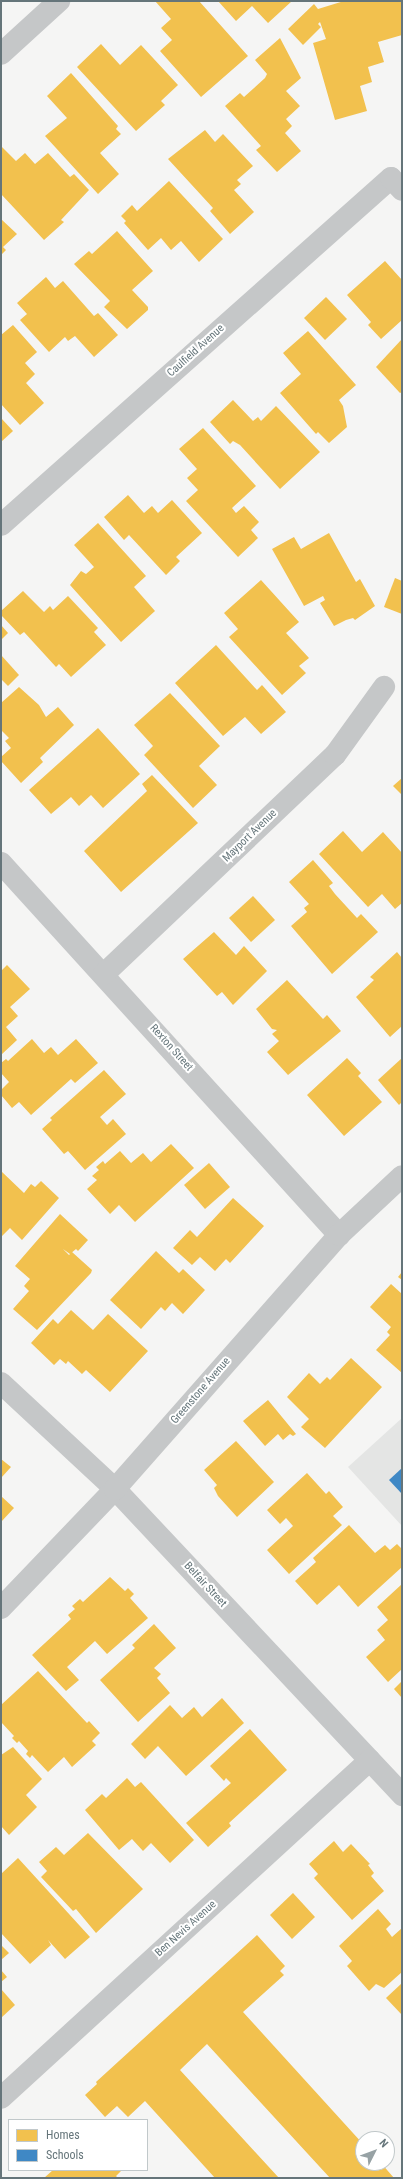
<!DOCTYPE html>
<style>
body{margin:0}
#map{position:relative;width:403px;height:2179px;overflow:hidden;background:#f5f5f4;font-family:"Roboto Condensed",sans-serif}
div>[style]{position:absolute}
.built>*{inset:0;background:#e4e5e4}
.homes>*{inset:0;background:#f2c14e}
.schools>*{inset:0;background:#3f88c5}
.street>*{height:22px;margin:-11px;padding:0 11px;transform-origin:11px;border-radius:11px;background:#c5c7c8}
span{translate:-50% -50%;white-space:nowrap;text-align:center;line-height:1.15;-webkit-text-stroke:4px #fff;paint-order:stroke}
.street-label{font-size:11px;color:#65757a}
.frame{position:absolute;inset:0;border:2px solid #65757a;pointer-events:none}
.legend{position:absolute;left:8px;top:2119px;width:140px;height:52px;box-sizing:border-box;background:#fff;border:1px solid #c1c8ca;margin:0;padding:5px 7px;list-style:none;font-size:12px;color:#65757a}
.legend li{display:flex;align-items:center;gap:8px;height:20px}
.legend b{width:20px;border:1px solid #c1c8ca}
.north{position:absolute;left:355px;top:2131px;width:40px;height:40px;box-sizing:border-box;background:#fff;border:1px solid #c1c8ca;border-radius:50%;rotate:48deg;font-size:11px;font-weight:700;line-height:16px;text-align:center;color:#65757a}
.north::after{content:'';display:block;margin:auto;width:14px;height:18px;background:#97a2a5;clip-path:polygon(50% 0,100% 100%,50% 72%,0 100%)}
</style>
<div id="map">
<div class="built">
<div style="clip-path:polygon(402px 1418px,402px 1526px,348px 1467px)"></div>
</div>
<div class="homes">
<div style="clip-path:polygon(155px 1px,199px 1px,248px 56px,201px 97px,160px 51px,172px 40px,161px 28px,171px 19px)"></div>
<div style="clip-path:polygon(218px 1px,292px 1px,268px 23px,252px 6px,236px 21px)"></div>
<div style="clip-path:polygon(344px 1px,402px 1px,402px 35px,378px 42px,384px 62px,368px 67px,372px 82px,360px 86px,367px 111px,335px 120px,313px 43px,326px 39px,320px 22px,318px 24px,321px 27px,303px 45px,288px 29px,314px 4px,318px 9px)"></div>
<div style="clip-path:polygon(280px 38px,301px 78px,286px 91px,300px 106px,286px 119px,292px 126px,285px 133px,301px 151px,277px 172px,256px 150px,261px 146px,225px 106px,240px 93px,244px 97px,265px 78px,267px 74px,255px 60px)"></div>
<div style="clip-path:polygon(101px 44px,120px 65px,141px 45px,178px 85px,161px 101px,165px 105px,136px 131px,77px 67px)"></div>
<div style="clip-path:polygon(71px 73px,118px 126px,116px 129px,121px 134px,100px 153px,119px 174px,98px 194px,45px 136px,67px 118px,47px 96px)"></div>
<div style="clip-path:polygon(205px 130px,215px 142px,223px 134px,253px 166px,237px 180px,241px 184px,234px 190px,254px 212px,230px 234px,210px 211px,213px 208px,168px 159px)"></div>
<div style="clip-path:polygon(1px 146px,16px 161px,25px 153px,35px 164px,48px 153px,70px 177px,74px 174px,89px 190px,61px 220px,64px 222px,44px 240px,1px 194px)"></div>
<div style="clip-path:polygon(169px 181px,223px 239px,199px 262px,181px 241px,171px 250px,161px 238px,148px 250px,124px 223px,126px 221px,121px 216px,132px 205px,137px 211px)"></div>
<div style="clip-path:polygon(1px 219px,17px 234px,3px 247px,6px 250px,1px 255px)"></div>
<div style="clip-path:polygon(117px 231px,153px 271px,132px 290px,148px 307px,148px 310px,127px 329px,104px 307px,110px 301px,74px 264px,89px 251px,92px 254px)"></div>
<div style="clip-path:polygon(385px 261px,402px 280px,402px 320px,381px 339px,368px 325px,371px 322px,347px 295px)"></div>
<div style="clip-path:polygon(46px 277px,55px 288px,63px 281px,94px 316px,98px 313px,118px 335px,94px 357px,75px 336px,68px 341px,65px 337px,49px 352px,20px 320px,27px 314px,17px 303px)"></div>
<div style="clip-path:polygon(326px 297px,347px 319px,325px 340px,304px 318px)"></div>
<div style="clip-path:polygon(13px 325px,37px 352px,25px 363px,35px 374px,26px 383px,44px 403px,20px 425px,1px 404px,1px 335px)"></div>
<div style="clip-path:polygon(308px 331px,356px 385px,339px 400px,343px 406px,347px 427px,329px 443px,318px 432px,316px 434px,280px 393px,301px 374px,283px 353px)"></div>
<div style="clip-path:polygon(402px 339px,402px 392px,400px 393px,376px 367px)"></div>
<div style="clip-path:polygon(233px 400px,253px 421px,258px 417px,261px 421px,276px 406px,320px 452px,280px 489px,240px 445px,233px 441px,230px 444px,210px 422px)"></div>
<div style="clip-path:polygon(1px 418px,13px 431px,1px 442px)"></div>
<div style="clip-path:polygon(203px 428px,256px 486px,232px 508px,236px 513px,244px 506px,259px 522px,251px 530px,258px 538px,238px 557px,186px 501px,198px 490px,187px 478px,197px 469px,179px 449px)"></div>
<div style="clip-path:polygon(128px 495px,144px 513px,152px 506px,158px 513px,172px 500px,202px 533px,176px 557px,180px 561px,166px 575px,129px 535px,124px 540px,104px 517px)"></div>
<div style="clip-path:polygon(98px 523px,146px 576px,134px 587px,155px 611px,121px 642px,70px 585px,81px 571px,86px 574px,94px 567px,74px 545px)"></div>
<div style="clip-path:polygon(329px 533px,356px 582px,360px 579px,375px 606px,355px 620px,353px 618px,346px 620px,334px 626px,320px 603px,325px 600px,323px 596px,304px 606px,272px 549px,294px 537px,301px 549px)"></div>
<div style="clip-path:polygon(395px 578px,402px 581px,402px 614px,384px 607px)"></div>
<div style="clip-path:polygon(261px 580px,299px 622px,286px 633px,309px 658px,299px 666px,306px 673px,282px 695px,229px 637px,238px 629px,224px 613px)"></div>
<div style="clip-path:polygon(23px 591px,44px 612px,50px 606px,53px 610px,68px 596px,98px 628px,94px 632px,106px 645px,71px 677px,59px 664px,56px 667px,24px 632px,20px 635px,1px 615px,1px 611px)"></div>
<div style="clip-path:polygon(1px 625px,8px 633px,1px 640px)"></div>
<div style="clip-path:polygon(216px 645px,257px 690px,262px 685px,286px 712px,261px 734px,245px 717px,223px 736px,175px 683px)"></div>
<div style="clip-path:polygon(1px 655px,19px 675px,8px 686px,1px 679px)"></div>
<div style="clip-path:polygon(19px 687px,39px 705px,46px 717px,58px 707px,74px 725px,40px 758px,43px 762px,21px 783px,1px 761px,1px 757px,11px 748px,5px 741px,9px 738px,1px 730px,1px 703px)"></div>
<div style="clip-path:polygon(170px 693px,220px 746px,199px 766px,217px 785px,193px 808px,144px 755px,153px 746px,134px 725px)"></div>
<div style="clip-path:polygon(98px 728px,140px 774px,103px 808px,91px 795px,79px 806px,71px 797px,51px 814px,29px 790px)"></div>
<div style="clip-path:polygon(152px 775px,198px 823px,121px 892px,84px 851px,147px 791px,142px 784px)"></div>
<div style="clip-path:polygon(402px 778px,402px 795px,393px 786px)"></div>
<div style="clip-path:polygon(343px 831px,362px 852px,383px 832px,402px 853px,402px 903px,395px 909px,382px 894px,368px 907px,319px 854px)"></div>
<div style="clip-path:polygon(313px 860px,333px 883px,329px 886px,335px 894px,357px 918px,361px 914px,378px 932px,332px 974px,291px 926px,307px 912px,304px 908px,309px 904px,289px 882px)"></div>
<div style="clip-path:polygon(253px 896px,275px 920px,251px 942px,229px 918px)"></div>
<div style="clip-path:polygon(214px 932px,236px 955px,244px 946px,267px 971px,233px 1005px,222px 992px,217px 996px,183px 959px)"></div>
<div style="clip-path:polygon(397px 952px,402px 958px,402px 1026px,390px 1037px,356px 997px,374px 980px,370px 977px)"></div>
<div style="clip-path:polygon(7px 965px,30px 989px,10px 1007px,18px 1016px,6px 1027px,17px 1040px,1px 1055px,1px 971px)"></div>
<div style="clip-path:polygon(287px 980px,323px 1019px,327px 1015px,341px 1031px,288px 1075px,267px 1052px,279px 1041px,272px 1034px,277px 1030px,272px 1029px,256px 1009px)"></div>
<div style="clip-path:polygon(32px 1039px,44px 1053px,51px 1047px,58px 1055px,76px 1039px,98px 1063px,75px 1083px,71px 1079px,31px 1115px,19px 1102px,12px 1108px,1px 1095px,1px 1090px,9px 1082px,1px 1073px,1px 1063px,6px 1059px,8px 1061px)"></div>
<div style="clip-path:polygon(347px 1058px,361px 1073px,358px 1076px,382px 1102px,344px 1136px,307px 1095px)"></div>
<div style="clip-path:polygon(402px 1058px,402px 1102px,399px 1105px,378px 1080px)"></div>
<div style="clip-path:polygon(104px 1070px,126px 1094px,100px 1117px,107px 1125px,113px 1119px,126px 1134px,85px 1170px,68px 1151px,64px 1154px,42px 1129px,52px 1120px,50px 1118px)"></div>
<div style="clip-path:polygon(171px 1144px,194px 1168px,135px 1222px,119px 1205px,110px 1214px,87px 1189px,97px 1180px,92px 1176px,99px 1170px,96px 1167px,103px 1161px,105px 1164px,120px 1151px,131px 1163px,143px 1153px,151px 1162px)"></div>
<div style="clip-path:polygon(209px 1163px,230px 1187px,205px 1209px,184px 1185px)"></div>
<div style="clip-path:polygon(1px 1171px,24px 1193px,31px 1184px,35px 1187px,41px 1181px,59px 1198px,22px 1240px,10px 1228px,1px 1237px)"></div>
<div style="clip-path:polygon(233px 1198px,264px 1226px,230px 1263px,226px 1259px,215px 1271px,200px 1257px,192px 1265px,173px 1248px,190px 1230px,197px 1237px)"></div>
<div style="clip-path:polygon(60px 1214px,88px 1240px,78px 1251px,76px 1249px,70px 1254px,63px 1249px,69px 1255px,72px 1252px,92px 1270px,91px 1273px,37px 1330px,13px 1309px,29px 1291px,24px 1286px,30px 1279px,15px 1266px)"></div>
<div style="clip-path:polygon(156px 1251px,179px 1273px,183px 1269px,205px 1290px,183px 1314px,172px 1303px,165px 1311px,161px 1307px,141px 1329px,110px 1300px)"></div>
<div style="clip-path:polygon(402px 1272px,402px 1280px,398px 1277px)"></div>
<div style="clip-path:polygon(391px 1284px,402px 1294px,402px 1373px,376px 1350px,390px 1335px,387px 1332px,391px 1327px,370px 1307px)"></div>
<div style="clip-path:polygon(71px 1310px,93px 1330px,108px 1314px,148px 1351px,110px 1392px,86px 1370px,82px 1374px,68px 1361px,66px 1364px,60px 1359px,54px 1365px,31px 1343px,53px 1319px,58px 1324px)"></div>
<div style="clip-path:polygon(351px 1358px,382px 1387px,325px 1448px,301px 1427px,309px 1419px,287px 1397px,309px 1373px,320px 1384px,327px 1377px,330px 1380px)"></div>
<div style="clip-path:polygon(268px 1400px,296px 1434px,293px 1436px,290px 1434px,283px 1440px,278px 1434px,265px 1446px,243px 1421px)"></div>
<div style="clip-path:polygon(236px 1441px,274px 1482px,237px 1517px,218px 1496px,214px 1488px,217px 1485px,204px 1470px)"></div>
<div style="clip-path:polygon(1px 1459px,11px 1467px,1px 1478px)"></div>
<div style="clip-path:polygon(307px 1473px,326px 1494px,329px 1491px,343px 1507px,333px 1516px,342px 1525px,289px 1574px,267px 1550px,293px 1526px,286px 1518px,280px 1524px,267px 1510px)"></div>
<div style="clip-path:polygon(1px 1496px,14px 1508px,1px 1522px)"></div>
<div style="clip-path:polygon(349px 1525px,375px 1553px,385px 1545px,390px 1550px,397px 1544px,402px 1549px,402px 1567px,358px 1607px,339px 1585px,317px 1605px,295px 1581px,316px 1562px,313px 1558px)"></div>
<div style="clip-path:polygon(110px 1577px,125px 1591px,128px 1588px,134px 1594px,130px 1598px,148px 1618px,107px 1654px,95px 1641px,67px 1667px,79px 1680px,66px 1691px,32px 1655px,71px 1619px,68px 1615px,75px 1609px,72px 1606px,80px 1599px,83px 1602px)"></div>
<div style="clip-path:polygon(402px 1584px,402px 1669px,388px 1682px,366px 1657px,385px 1640px,377px 1630px,388px 1620px,377px 1607px)"></div>
<div style="clip-path:polygon(154px 1624px,176px 1648px,154px 1668px,161px 1674px,157px 1678px,170px 1693px,138px 1722px,100px 1680px,135px 1648px,132px 1645px)"></div>
<div style="clip-path:polygon(38px 1671px,87px 1723px,89px 1721px,100px 1733px,92px 1741px,96px 1745px,72px 1767px,64px 1757px,48px 1772px,32px 1755px,30px 1758px,26px 1754px,28px 1751px,19px 1741px,17px 1743px,12px 1738px,14px 1736px,1px 1722px,1px 1705px)"></div>
<div style="clip-path:polygon(402px 1681px,402px 1698px,394px 1689px)"></div>
<div style="clip-path:polygon(222px 1698px,244px 1723px,186px 1776px,158px 1746px,145px 1759px,131px 1744px,170px 1705px,182px 1718px,194px 1707px,202px 1717px)"></div>
<div style="clip-path:polygon(250px 1729px,287px 1770px,229px 1823px,231px 1826px,208px 1847px,186px 1823px,231px 1783px,226px 1778px,224px 1781px,210px 1766px)"></div>
<div style="clip-path:polygon(13px 1747px,42px 1779px,26px 1795px,37px 1807px,9px 1835px,1px 1826px,1px 1755px)"></div>
<div style="clip-path:polygon(127px 1778px,135px 1787px,141px 1782px,194px 1840px,170px 1863px,151px 1843px,143px 1851px,132px 1839px,119px 1850px,85px 1810px,102px 1794px,106px 1798px)"></div>
<div style="clip-path:polygon(88px 1833px,143px 1889px,96px 1933px,76px 1909px,73px 1911px,41px 1877px,47px 1871px,39px 1862px,56px 1847px,64px 1855px)"></div>
<div style="clip-path:polygon(334px 1841px,343px 1852px,351px 1844px,370px 1864px,368px 1865px,374px 1873px,371px 1876px,384px 1891px,352px 1920px,314px 1878px,318px 1874px,309px 1864px)"></div>
<div style="clip-path:polygon(18px 1858px,90px 1937px,65px 1959px,48px 1940px,51px 1945px,30px 1964px,1px 1933px,1px 1874px)"></div>
<div style="clip-path:polygon(293px 1893px,315px 1917px,292px 1939px,270px 1915px)"></div>
<div style="clip-path:polygon(378px 1909px,391px 1924px,386px 1929px,392px 1937px,402px 1928px,402px 1972px,384px 1988px,376px 1984px,369px 1991px,347px 1966px,352px 1961px,339px 1946px)"></div>
<div style="clip-path:polygon(257px 1935px,285px 1966px,280px 1971px,284px 1975px,243px 2012px,363px 2144px,363px 2163px,381px 2163px,394px 2178px,330px 2178px,207px 2044px,180px 2070px,279px 2178px,215px 2178px,145px 2101px,128px 2117px,117px 2106px,105px 2117px,85px 2095px,97px 2084px,96px 2082px)"></div>
<div style="clip-path:polygon(1px 1945px,9px 1953px,1px 1960px)"></div>
<div style="clip-path:polygon(1px 1970px,7px 1977px,1px 1982px)"></div>
<div style="clip-path:polygon(402px 1983px,402px 2015px,386px 1998px)"></div>
<div style="clip-path:polygon(1px 1989px,15px 2005px,1px 2018px)"></div>
<div style="clip-path:polygon(53px 2170px,120px 2170px,121px 2171px,116px 2176px,118px 2178px,44px 2178px)"></div>
</div>
<div class="schools">
<div style="clip-path:polygon(402px 1468px,402px 1494px,389px 1480px)"></div>
</div>
<div class="street">
<div style="left:1px;top:54px;width:79px;rotate:-42.4deg"></div>
<div style="left:1px;top:525px;width:522px;rotate:-41.66deg"></div>
<div style="left:391px;top:178px;width:16px;rotate:47deg"></div>
<div style="left:1px;top:863px;width:503px;rotate:47.74deg"></div>
<div style="left:104px;top:974px;width:318px;rotate:-43.5deg"></div>
<div style="left:335px;top:755px;width:84px;rotate:-54.2deg"></div>
<div style="left:1px;top:1383px;width:156px;rotate:42.9deg"></div>
<div style="left:115px;top:1489px;width:420px;rotate:46.8deg"></div>
<div style="left:1px;top:1608px;width:165px;rotate:-46.2deg"></div>
<div style="left:115px;top:1489px;width:339px;rotate:-48.6deg"></div>
<div style="left:339px;top:1235px;width:86px;rotate:-43.1deg"></div>
<div style="left:1px;top:2098px;width:500px;rotate:-42.49deg"></div>
</div>
<div class="street-label">
<span style="left:196px;top:351px;rotate:-42deg">Caulfield Avenue</span>
<span style="left:250px;top:836px;rotate:-44deg">Mayport Avenue</span>
<span style="left:171px;top:1048px;rotate:48deg">Rexton Street</span>
<span style="left:201px;top:1391px;rotate:-49deg">Greenstone Avenue</span>
<span style="left:205px;top:1585px;rotate:47deg">Belfair Street</span>
<span style="left:186px;top:1929px;rotate:-42deg">Ben Nevis Avenue</span>
</div>
<div class="frame"></div>
<ul class="legend">
<li><b style="height:11px;background:#f2c14e"></b>Homes</li>
<li><b style="height:11px;background:#3f88c5"></b>Schools</li>
</ul>
<div class="north">N</div>
</div>
